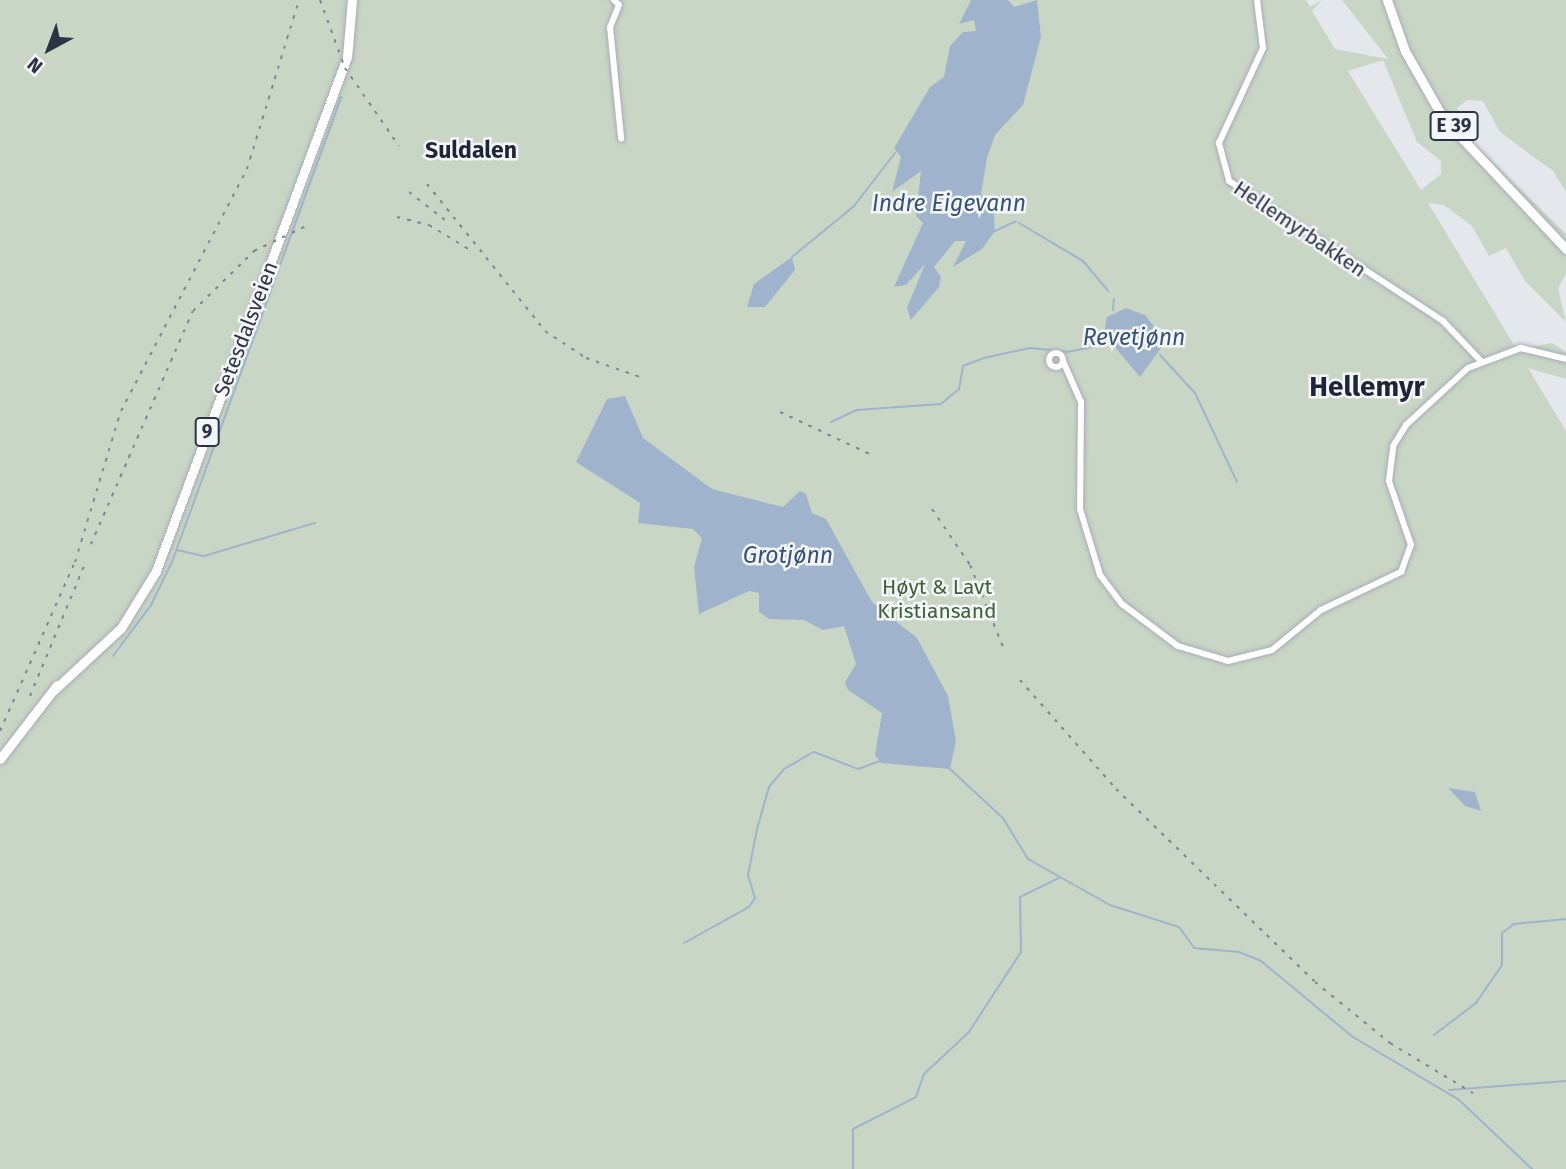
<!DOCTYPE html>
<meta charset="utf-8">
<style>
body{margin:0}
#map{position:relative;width:1566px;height:1169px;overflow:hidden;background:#e4e7ec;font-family:"Fira Sans",sans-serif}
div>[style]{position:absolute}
.green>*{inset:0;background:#c9d6c5}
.water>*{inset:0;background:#9fb4cc}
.stream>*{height:2px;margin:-1px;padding:0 1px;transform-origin:1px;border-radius:1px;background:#9fb4cc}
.roads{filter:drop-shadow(0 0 2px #a9aeb7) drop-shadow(0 0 2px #a9aeb7)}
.secondary>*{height:6px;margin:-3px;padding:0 3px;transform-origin:3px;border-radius:3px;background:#fff}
.secondary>.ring{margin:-3px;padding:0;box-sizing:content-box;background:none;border:6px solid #fff;border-radius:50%}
.highway>*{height:9px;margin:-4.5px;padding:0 4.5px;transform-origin:4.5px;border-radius:4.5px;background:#fff}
.rail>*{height:2px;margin-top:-1px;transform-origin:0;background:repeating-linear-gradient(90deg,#7d8696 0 3.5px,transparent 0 10.5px)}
span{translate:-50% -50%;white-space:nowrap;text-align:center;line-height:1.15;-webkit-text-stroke:5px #f4f6f9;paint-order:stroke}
.shield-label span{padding:2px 5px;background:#f4f6f9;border:2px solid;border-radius:5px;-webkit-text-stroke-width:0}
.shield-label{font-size:19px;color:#2b3445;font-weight:700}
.street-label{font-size:21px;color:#2b3445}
.park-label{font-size:21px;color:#3f6138}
.neighbourhood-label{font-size:23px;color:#1d2536;font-weight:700}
.water-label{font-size:23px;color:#34527a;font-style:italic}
.district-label{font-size:28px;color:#1d2536;font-weight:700}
.north{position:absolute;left:14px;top:14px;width:70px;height:70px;-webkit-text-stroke:5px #f4f6f9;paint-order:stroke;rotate:221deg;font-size:19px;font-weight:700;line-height:28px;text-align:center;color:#2b3445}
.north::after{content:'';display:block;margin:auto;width:24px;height:32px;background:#2b3445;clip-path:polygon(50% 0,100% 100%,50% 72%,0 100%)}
</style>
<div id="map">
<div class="green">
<div style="clip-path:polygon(evenodd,0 0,1306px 0,1310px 7px,1322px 0,1312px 11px,1335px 49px,1388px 59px,1342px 0,1566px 0,1566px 192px,1553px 171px,1500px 132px,1483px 101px,1467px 100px,1457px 108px,1471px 140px,1566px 234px,1566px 274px,1558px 288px,1566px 322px,1525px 281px,1506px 248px,1489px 256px,1472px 226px,1444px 205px,1428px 203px,1517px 350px,1552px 343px,1566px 352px,1566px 379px,1528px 368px,1566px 431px,1566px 1169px,0 1169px,0 0,1383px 60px,1417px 142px,1441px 161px,1441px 174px,1421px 190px,1348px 71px,1383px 60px)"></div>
</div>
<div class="water">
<div style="clip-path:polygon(971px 0,1008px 0,1014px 7px,1037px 0,1041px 37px,1023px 105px,995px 135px,987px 158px,981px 194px,993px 207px,995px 231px,982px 249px,953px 267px,966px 241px,955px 241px,934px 267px,941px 277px,939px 287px,911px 320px,907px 308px,925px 264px,906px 285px,894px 287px,923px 223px,916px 216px,921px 171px,892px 192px,901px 157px,894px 148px,930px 87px,944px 77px,950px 46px,963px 32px,976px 31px,974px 20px,959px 24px)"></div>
<div style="clip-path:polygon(792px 257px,795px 270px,765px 307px,747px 307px,754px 284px)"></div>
<div style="clip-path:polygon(1126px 308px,1145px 315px,1166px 341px,1140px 377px,1104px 334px,1107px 317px)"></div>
<div style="clip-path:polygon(625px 396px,643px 438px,712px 489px,783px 507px,800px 491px,806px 494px,812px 513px,826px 519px,872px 602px,917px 638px,948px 696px,956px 741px,950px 769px,881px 763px,875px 755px,882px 713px,848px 690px,845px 682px,856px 664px,844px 626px,823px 630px,804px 620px,769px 619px,759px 612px,759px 593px,749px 591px,699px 614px,694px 567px,702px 538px,693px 529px,638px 523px,640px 503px,576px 462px,607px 399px)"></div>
<div style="clip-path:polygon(1448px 788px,1475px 792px,1481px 811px,1465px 806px)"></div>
</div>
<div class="stream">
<div style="left:1019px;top:223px;width:74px;rotate:30.7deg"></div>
<div style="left:1083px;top:261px;width:39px;rotate:50deg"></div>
<div style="left:995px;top:231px;width:23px;rotate:-25deg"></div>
<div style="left:792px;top:257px;width:80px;rotate:-39.4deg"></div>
<div style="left:854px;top:206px;width:67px;rotate:-52.3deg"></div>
<div style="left:1113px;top:310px;width:11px;rotate:-85deg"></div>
<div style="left:1160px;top:355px;width:52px;rotate:47.4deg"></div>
<div style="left:1195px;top:393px;width:98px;rotate:64.7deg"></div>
<div style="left:831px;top:422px;width:29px;rotate:-25deg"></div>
<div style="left:857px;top:410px;width:84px;rotate:-4.1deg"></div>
<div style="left:941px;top:404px;width:23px;rotate:-40deg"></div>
<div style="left:959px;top:389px;width:23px;rotate:-80deg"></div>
<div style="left:963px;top:366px;width:22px;rotate:-21deg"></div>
<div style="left:984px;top:358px;width:47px;rotate:-12.3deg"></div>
<div style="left:1030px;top:348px;width:37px;rotate:6deg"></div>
<div style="left:1067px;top:352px;width:42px;rotate:-11deg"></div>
<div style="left:177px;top:550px;width:28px;rotate:13deg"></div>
<div style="left:204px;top:556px;width:116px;rotate:-16.6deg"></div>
<div style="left:113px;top:656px;width:64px;rotate:-53.3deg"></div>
<div style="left:151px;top:605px;width:48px;rotate:-64deg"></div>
<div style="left:172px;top:562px;width:495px;rotate:-70deg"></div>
<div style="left:950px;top:769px;width:72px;rotate:42.8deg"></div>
<div style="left:1003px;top:818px;width:48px;rotate:58.6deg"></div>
<div style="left:1028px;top:859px;width:94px;rotate:29.3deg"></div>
<div style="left:1110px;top:905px;width:72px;rotate:17.7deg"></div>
<div style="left:1179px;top:927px;width:26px;rotate:54deg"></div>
<div style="left:1194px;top:948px;width:45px;rotate:5.1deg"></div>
<div style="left:1239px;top:952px;width:24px;rotate:22deg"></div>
<div style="left:1261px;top:961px;width:119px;rotate:39.6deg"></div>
<div style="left:1353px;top:1037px;width:122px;rotate:30.6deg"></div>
<div style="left:1458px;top:1099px;width:102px;rotate:43.4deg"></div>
<div style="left:684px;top:943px;width:74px;rotate:-29deg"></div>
<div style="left:749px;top:907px;width:11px;rotate:-56deg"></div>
<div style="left:755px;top:898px;width:24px;rotate:-107deg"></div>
<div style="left:748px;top:875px;width:47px;rotate:-78.9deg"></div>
<div style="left:757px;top:829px;width:44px;rotate:-74.1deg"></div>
<div style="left:769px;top:787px;width:23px;rotate:-50deg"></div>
<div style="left:784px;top:769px;width:34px;rotate:-30deg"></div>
<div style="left:814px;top:752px;width:47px;rotate:21.1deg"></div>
<div style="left:858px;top:769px;width:23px;rotate:-20deg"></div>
<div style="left:1434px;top:1035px;width:53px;rotate:-37.3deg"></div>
<div style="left:1476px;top:1003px;width:46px;rotate:-55.6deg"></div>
<div style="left:1502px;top:965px;width:32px;rotate:-90deg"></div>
<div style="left:1502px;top:933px;width:15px;rotate:-37deg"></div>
<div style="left:1514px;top:924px;width:52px;rotate:-5.5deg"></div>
<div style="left:1449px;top:1090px;width:117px;rotate:-4.4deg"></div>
<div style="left:853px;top:1169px;width:40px;rotate:-90deg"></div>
<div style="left:853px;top:1129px;width:71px;rotate:-26.9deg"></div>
<div style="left:916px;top:1097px;width:24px;rotate:-71deg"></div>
<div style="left:924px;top:1074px;width:62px;rotate:-43deg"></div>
<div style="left:969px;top:1032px;width:95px;rotate:-57deg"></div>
<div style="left:1021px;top:952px;width:55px;rotate:-91deg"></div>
<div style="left:1020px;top:897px;width:43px;rotate:-26deg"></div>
</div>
<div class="roads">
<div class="secondary">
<div style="left:614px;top:0;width:7px;rotate:45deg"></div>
<div style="left:619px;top:5px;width:24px;rotate:112deg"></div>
<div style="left:610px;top:27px;width:112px;rotate:84.3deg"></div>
<div style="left:1257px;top:0;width:48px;rotate:82.9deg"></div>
<div style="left:1263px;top:48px;width:105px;rotate:114.9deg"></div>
<div style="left:1219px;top:143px;width:39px;rotate:75deg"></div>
<div style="left:1229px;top:181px;width:256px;rotate:33.2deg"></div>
<div style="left:1443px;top:321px;width:54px;rotate:46.5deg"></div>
<div class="ring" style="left:1049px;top:353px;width:8px;height:8px"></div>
<div style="left:1063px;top:361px;width:45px;rotate:66.3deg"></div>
<div style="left:1081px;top:402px;width:107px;rotate:90.5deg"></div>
<div style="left:1080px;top:509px;width:69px;rotate:73.1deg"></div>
<div style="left:1100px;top:575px;width:36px;rotate:53deg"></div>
<div style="left:1122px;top:604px;width:70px;rotate:36.9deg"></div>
<div style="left:1178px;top:646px;width:52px;rotate:16.7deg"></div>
<div style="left:1228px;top:661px;width:45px;rotate:-14deg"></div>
<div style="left:1272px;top:650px;width:63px;rotate:-39.2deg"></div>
<div style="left:1321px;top:610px;width:89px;rotate:-25.4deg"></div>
<div style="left:1401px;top:572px;width:29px;rotate:-70deg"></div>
<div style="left:1411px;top:545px;width:68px;rotate:-109deg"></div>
<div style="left:1389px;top:481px;width:35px;rotate:-83deg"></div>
<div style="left:1393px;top:446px;width:25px;rotate:-58deg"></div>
<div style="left:1406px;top:425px;width:84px;rotate:-42.6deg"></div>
<div style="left:1468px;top:368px;width:57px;rotate:-20.7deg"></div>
<div style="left:1521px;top:348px;width:46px;rotate:13.7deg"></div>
</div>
<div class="highway">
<div style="left:1387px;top:0;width:54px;rotate:70.6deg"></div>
<div style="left:1405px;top:51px;width:77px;rotate:60.4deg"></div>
<div style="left:1443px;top:118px;width:180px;rotate:46.8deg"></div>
<div style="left:54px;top:690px;width:91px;rotate:-42.8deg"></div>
<div style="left:121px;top:628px;width:67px;rotate:-58.4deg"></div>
<div style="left:156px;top:571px;width:548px;rotate:-69.62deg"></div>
<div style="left:347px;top:57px;width:57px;rotate:-85deg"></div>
<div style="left:0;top:759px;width:93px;rotate:-52.4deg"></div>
</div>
</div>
<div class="rail">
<div style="left:320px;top:0;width:72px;rotate:69.8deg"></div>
<div style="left:345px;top:68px;width:95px;rotate:55.3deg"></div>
<div style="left:427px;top:184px;width:189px;rotate:51.2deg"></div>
<div style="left:545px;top:331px;width:49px;rotate:33.4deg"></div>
<div style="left:586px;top:358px;width:60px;rotate:19.3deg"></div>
<div style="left:409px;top:192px;width:46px;rotate:37.9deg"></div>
<div style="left:397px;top:217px;width:33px;rotate:14deg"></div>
<div style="left:429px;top:225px;width:48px;rotate:31.4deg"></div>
<div style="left:780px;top:412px;width:104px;rotate:25.1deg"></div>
<div style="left:932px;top:509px;width:68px;rotate:55.8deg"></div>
<div style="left:970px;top:565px;width:94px;rotate:68.1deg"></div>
<div style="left:91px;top:544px;width:254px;rotate:-66.4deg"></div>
<div style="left:193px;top:311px;width:86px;rotate:-44.5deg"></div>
<div style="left:254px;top:251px;width:62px;rotate:-25.7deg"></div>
<div style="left:1020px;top:680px;width:145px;rotate:48.6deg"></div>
<div style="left:1116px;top:789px;width:277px;rotate:44.1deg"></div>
<div style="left:1315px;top:982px;width:97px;rotate:39.1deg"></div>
<div style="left:1390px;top:1043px;width:97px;rotate:31.1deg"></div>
<div style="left:30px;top:696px;width:143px;rotate:-67.4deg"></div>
<div style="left:0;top:731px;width:185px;rotate:-66.1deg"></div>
<div style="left:75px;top:562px;width:158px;rotate:-73.1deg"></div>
<div style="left:121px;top:411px;width:273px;rotate:-62.5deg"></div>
<div style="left:247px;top:169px;width:177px;rotate:-72.9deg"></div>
</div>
<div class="shield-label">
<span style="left:1454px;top:126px">E 39</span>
<span style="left:207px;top:432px">9</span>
</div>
<div class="street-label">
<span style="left:1300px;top:229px;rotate:34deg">Hellemyrbakken</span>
<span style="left:246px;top:329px;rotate:-69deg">Setesdalsveien</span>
</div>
<div class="park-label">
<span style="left:937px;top:599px">Høyt &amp; Lavt<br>Kristiansand</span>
</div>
<div class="neighbourhood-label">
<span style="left:471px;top:150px">Suldalen</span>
</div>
<div class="water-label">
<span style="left:949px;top:203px">Indre Eigevann</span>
<span style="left:1134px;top:337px">Revetjønn</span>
<span style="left:788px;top:555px">Grotjønn</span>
</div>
<div class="district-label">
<span style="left:1367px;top:387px">Hellemyr</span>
</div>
<div class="north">N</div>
</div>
